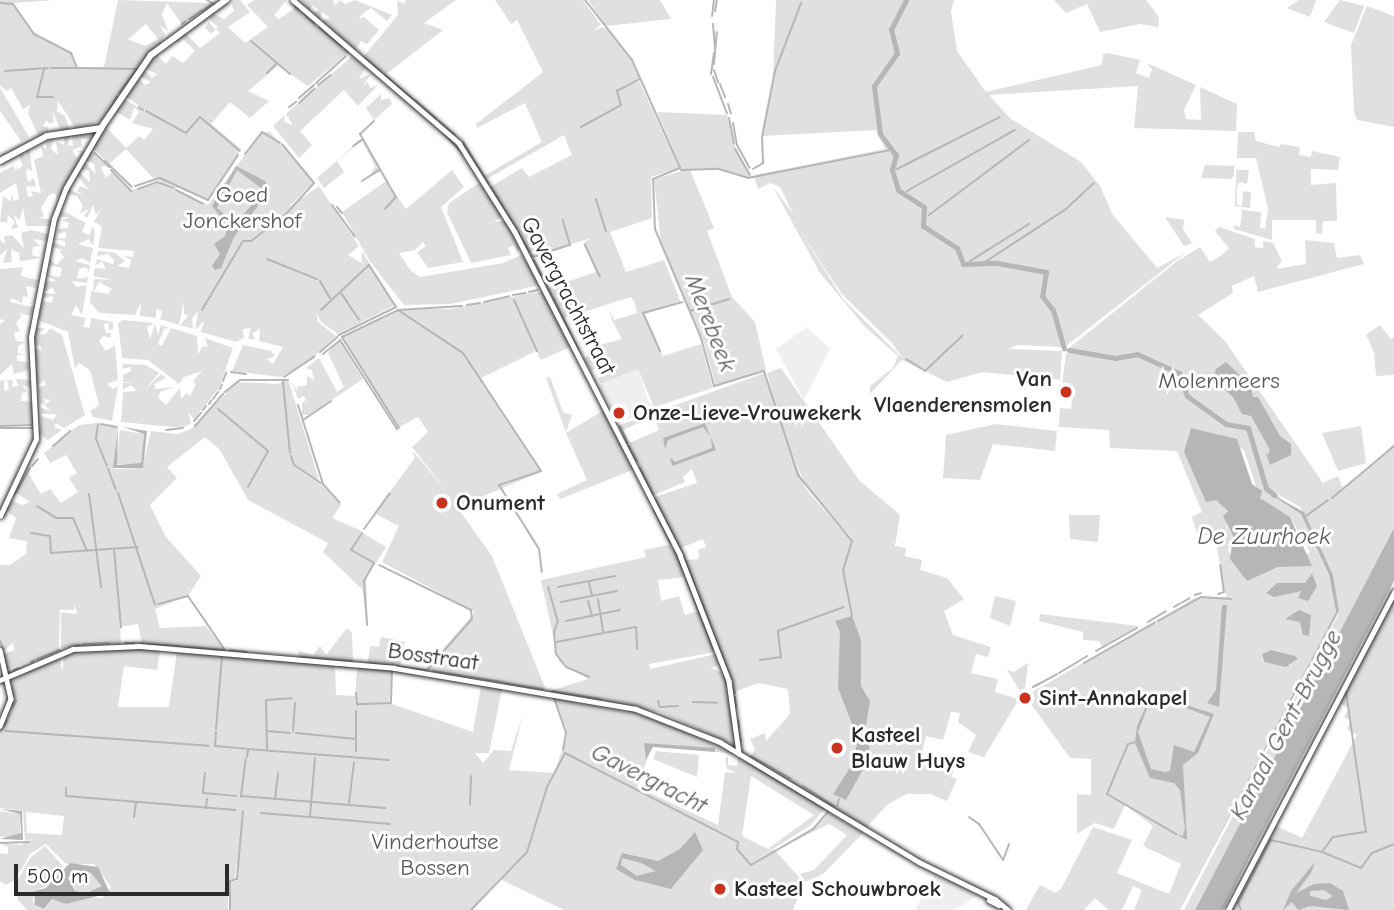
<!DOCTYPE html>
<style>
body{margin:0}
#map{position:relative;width:1394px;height:910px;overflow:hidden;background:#fff;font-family:"Comic Neue",sans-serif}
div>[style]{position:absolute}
.built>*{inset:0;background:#efefef}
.green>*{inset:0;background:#e0e0e0}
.water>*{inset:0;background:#b6b6b6}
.stream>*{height:2px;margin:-1px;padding:0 1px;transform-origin:1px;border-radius:1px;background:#b6b6b6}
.river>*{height:5px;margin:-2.5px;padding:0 2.5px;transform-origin:2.5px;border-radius:2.5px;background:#b6b6b6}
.roads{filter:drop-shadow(0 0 2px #2b2b2b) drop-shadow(0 0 2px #2b2b2b)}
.minor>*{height:4.5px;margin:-2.25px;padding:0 2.25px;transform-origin:2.25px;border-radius:2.25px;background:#fff}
.major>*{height:6px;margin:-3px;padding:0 3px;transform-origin:3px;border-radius:3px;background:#fff}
.dots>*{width:19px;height:19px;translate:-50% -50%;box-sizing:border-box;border:4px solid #fff;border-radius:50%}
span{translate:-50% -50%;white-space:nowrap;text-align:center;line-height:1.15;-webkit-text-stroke:6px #fff;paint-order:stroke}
.park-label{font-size:23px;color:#585858}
.street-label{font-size:23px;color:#2b2b2b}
.poi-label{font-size:23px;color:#2b2b2b;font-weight:700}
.right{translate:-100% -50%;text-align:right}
.left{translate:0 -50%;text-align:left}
.water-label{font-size:24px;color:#5c5c5c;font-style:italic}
.scale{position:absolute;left:14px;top:864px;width:215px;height:32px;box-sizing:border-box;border:4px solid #2b2b2b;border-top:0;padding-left:9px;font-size:21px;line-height:24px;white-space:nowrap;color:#2b2b2b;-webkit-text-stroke:5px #fff;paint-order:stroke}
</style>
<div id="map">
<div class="built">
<div style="clip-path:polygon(807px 327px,830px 349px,804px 400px,776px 349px)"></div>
<div style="clip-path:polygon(638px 369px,649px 403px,656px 407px,619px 423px,599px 385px)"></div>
<div style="clip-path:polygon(935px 875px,959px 886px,976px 896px,955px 910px,915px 910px)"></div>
</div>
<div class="green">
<div style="clip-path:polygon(evenodd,0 0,54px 0,13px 3px,34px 33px,72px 53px,77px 67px,104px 67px,118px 0,213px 3px,182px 24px,167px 3px,162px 14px,168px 31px,160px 26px,165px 34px,161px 43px,119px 92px,103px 120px,76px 129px,58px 101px,57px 111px,65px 116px,70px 131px,62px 133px,52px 111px,54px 122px,49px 124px,47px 120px,43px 126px,48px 127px,48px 135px,39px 138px,28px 113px,30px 105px,23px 109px,11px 88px,6px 91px,0 85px,0 0,146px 24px,158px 39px,145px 46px,128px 39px,146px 24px)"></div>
<div style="clip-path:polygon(230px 0,240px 0,250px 12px,228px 27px,245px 43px,268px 27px,247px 5px,254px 0,287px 0,274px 15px,279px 19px,295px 8px,348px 53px,308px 86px,278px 66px,248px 91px,269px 101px,250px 118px,230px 102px,211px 124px,241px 149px,209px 200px,154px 179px,126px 149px,109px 164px,93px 148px,105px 126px,126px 148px,139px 136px,144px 140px,153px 129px,132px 123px,139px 112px,134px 107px,130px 120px,115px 111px,122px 98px,152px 115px,124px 95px,137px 77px,145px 85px,151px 82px,138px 75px,143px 69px,152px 78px,157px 74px,144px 68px,151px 59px,156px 60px,152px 57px,155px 53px,166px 64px,172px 56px,183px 63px,195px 51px,183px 39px,178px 43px,174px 38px,183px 31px,200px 48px,220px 33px,216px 29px,211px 34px,205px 28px,209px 22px,215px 29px,218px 27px,210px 20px,211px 15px,206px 18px,218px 9px,214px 14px,224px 19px,234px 11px)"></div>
<div style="clip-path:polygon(302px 0,333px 0,335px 6px,340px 0,345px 4px,355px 0,392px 15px,387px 21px,371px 8px,362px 14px,359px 19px,364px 17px,379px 30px,367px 44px,361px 41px,356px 50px,322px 21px,330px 18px,322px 12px,320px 19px,313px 13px,319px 10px,312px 5px,310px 11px)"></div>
<div style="clip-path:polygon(397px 0,404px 4px,406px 0,456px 0,424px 23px,443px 30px,385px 75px,364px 56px,398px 15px)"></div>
<div style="clip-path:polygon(495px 0,583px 0,601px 25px,593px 31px,603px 27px,610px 31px,631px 60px,639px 78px,616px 91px,639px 81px,679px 168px,651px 177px,652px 218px,610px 232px,626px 272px,664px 260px,681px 303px,645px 314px,663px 356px,701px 344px,713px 388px,654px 407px,638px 369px,601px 384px,598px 378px,607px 373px,608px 361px,591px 371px,584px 358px,595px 352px,589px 348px,622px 339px,612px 320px,609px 309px,614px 320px,637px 313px,635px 303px,631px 297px,564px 318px,549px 288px,596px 272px,583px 243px,591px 238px,533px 256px,490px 187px,522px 168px,529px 177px,572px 155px,564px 135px,487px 179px,489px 184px,484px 176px,542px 142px,525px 103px,477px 128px,476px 124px,543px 72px,517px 20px,511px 24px)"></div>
<div style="clip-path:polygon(588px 0,660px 0,671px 19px,606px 26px)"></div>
<div style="clip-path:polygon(evenodd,776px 0,954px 0,951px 11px,957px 51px,986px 92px,1102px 65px,1103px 54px,1108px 53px,1140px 60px,1136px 73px,1149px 78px,1152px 69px,1147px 63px,1196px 85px,1184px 110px,1186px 119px,1201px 120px,1200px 87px,1237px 104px,1236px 131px,1134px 128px,1138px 86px,989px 95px,1011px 119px,1081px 162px,1100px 186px,1113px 215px,1157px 268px,1185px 253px,1066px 346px,1054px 309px,1044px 296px,1045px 274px,1042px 298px,1054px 313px,1062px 347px,1017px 345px,1009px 349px,1062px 351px,1060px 380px,983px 372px,947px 382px,902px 360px,870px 394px,870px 386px,893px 368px,898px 356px,865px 327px,820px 273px,773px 187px,793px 214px,780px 187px,770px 183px,758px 189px,754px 175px,885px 149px,876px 130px,762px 136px,773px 77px,776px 0,795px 223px,841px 293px,893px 344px,903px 359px,843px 299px,795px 223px)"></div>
<div style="clip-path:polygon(1054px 0,1146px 0,1159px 17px,1158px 27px,1140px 24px,1100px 32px,1087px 4px,1066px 13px)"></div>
<div style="clip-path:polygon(1299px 0,1316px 0,1310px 17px,1287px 8px)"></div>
<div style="clip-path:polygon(1340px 0,1364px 6px,1354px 33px,1324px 22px)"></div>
<div style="clip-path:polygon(1367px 6px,1394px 16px,1394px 127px,1357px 120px,1354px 112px,1351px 45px)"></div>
<div style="clip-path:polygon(351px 57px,366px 67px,359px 79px,371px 74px,362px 87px,368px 82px,370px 88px,378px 85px,358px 106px,344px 90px,300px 131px,312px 145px,299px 158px,273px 126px,285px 115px,284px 121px,293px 126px,286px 114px)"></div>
<div style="clip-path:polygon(0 88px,29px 137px,21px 141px,0 111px)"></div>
<div style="clip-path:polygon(381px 94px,381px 100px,389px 98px,392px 104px,374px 120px,366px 108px)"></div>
<div style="clip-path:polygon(657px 112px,727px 115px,735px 146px,752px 178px,718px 170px,690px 170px,714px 228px,707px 231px,732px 297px,755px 322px,766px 370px,716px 387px,704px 343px,661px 243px,654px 179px,682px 171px)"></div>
<div style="clip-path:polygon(92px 131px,91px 139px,81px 139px,82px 146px,72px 150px,77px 158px,81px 152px,76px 151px,84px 151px,57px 200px,55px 193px,49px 195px,41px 208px,44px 217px,37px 217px,51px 220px,49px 226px,26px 226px,23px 207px,20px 220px,14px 215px,18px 228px,11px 229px,15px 222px,8px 215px,7px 222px,0 222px,3px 196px,10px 201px,12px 194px,13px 201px,19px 199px,16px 183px,0 193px,0 173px,13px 166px,17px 172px,15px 165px,18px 170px,23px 165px,18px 154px,23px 151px,26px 159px,26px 149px,30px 150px,32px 171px,27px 168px,26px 174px,28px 182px,34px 178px,36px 187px,26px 186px,28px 197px,33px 196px,31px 191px,41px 193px,34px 160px,43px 156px,41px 145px,46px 150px,46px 142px,54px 139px,51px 149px,58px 155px,56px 142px,64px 145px,64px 136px,70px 135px,68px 145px,73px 146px,72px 135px)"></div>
<div style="clip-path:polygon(262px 132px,270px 132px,314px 182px,288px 208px,319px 186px,359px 246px,348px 255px,362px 263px,362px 251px,395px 305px,338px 334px,321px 322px,316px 312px,318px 322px,336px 336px,308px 362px,281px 377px,232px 371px,243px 345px,271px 351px,275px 356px,267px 359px,273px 364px,283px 347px,259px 341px,260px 329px,252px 333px,255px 340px,248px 338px,251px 328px,243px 329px,244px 338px,236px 342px,201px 332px,204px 321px,195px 330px,198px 311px,192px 318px,193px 329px,180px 325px,188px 316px,184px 314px,184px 302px,179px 325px,160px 319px,162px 311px,156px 309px,156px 318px,140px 316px,141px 303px,135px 315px,99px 313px,90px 302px,91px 291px,108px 294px,112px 289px,99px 282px,95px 289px,101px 291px,93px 290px,94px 279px,113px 280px,93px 276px,95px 268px,106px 269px,102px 261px,95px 266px,97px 259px,113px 264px,114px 260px,108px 254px,97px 256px,98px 251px,115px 253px,125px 261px,117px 266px,129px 268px,131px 260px,124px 256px,133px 257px,134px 251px,98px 248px,102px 226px,94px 222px,101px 209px,96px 215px,93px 205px,87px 218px,84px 216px,89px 209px,79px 214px,83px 206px,77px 196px,66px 194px,69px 189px,84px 196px,77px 191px,80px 186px,89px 190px,77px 175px,79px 172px,90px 182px,89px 171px,81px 169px,85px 163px,96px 174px,94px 164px,86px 160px,92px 151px,106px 166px,101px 167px,106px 178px,112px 172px,132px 190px,160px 181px,208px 205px)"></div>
<div style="clip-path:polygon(1238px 132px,1254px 132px,1256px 141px,1279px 147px,1281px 144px,1300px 147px,1299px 155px,1311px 157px,1312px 151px,1340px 157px,1338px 170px,1311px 169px,1311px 185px,1336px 183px,1337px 221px,1323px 221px,1322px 234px,1316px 233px,1316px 220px,1272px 220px,1272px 240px,1234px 229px,1234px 225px,1240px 227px,1242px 210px,1261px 212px,1260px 228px,1265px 229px,1268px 209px,1256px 158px,1237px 158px,1237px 170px,1249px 170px,1247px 184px,1239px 182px,1237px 187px,1237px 205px,1242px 206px,1243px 191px,1251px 192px,1250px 208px,1235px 206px)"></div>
<div style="clip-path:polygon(363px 138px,381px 172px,370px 176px,375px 166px,362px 141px,337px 161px,344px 172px,324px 188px,317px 178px)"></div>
<div style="clip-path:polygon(1205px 165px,1234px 166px,1234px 176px,1231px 179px,1201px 178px)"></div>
<div style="clip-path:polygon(452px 170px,464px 187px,441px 207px,463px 262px,428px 268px,417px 252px,426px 246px,423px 242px,415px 250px,399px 253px,411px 271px,420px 277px,503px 263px,521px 255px,538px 280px,536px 286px,450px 304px,404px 305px,369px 260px,342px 212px,386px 181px,406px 209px)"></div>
<div style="clip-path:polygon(479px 183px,502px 216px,494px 222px,505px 221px,521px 247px,517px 252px,514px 245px,508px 248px,511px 255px,471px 263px,447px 212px,449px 203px)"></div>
<div style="clip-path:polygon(63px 211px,86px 223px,82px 231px,86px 234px,90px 235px,92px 226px,95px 232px,93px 246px,89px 239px,78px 244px,93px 248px,90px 263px,82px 258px,75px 261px,90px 265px,89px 272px,86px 267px,79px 269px,77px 279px,88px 277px,87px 283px,72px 281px,76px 287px,87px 285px,82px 315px,76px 305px,71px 315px,86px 318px,83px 327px,90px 328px,91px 318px,113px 322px,113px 329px,109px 330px,108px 322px,104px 325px,106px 333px,111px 333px,111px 338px,103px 336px,99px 341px,106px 351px,115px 345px,118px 380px,107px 384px,113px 389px,118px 386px,112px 421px,93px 417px,90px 411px,99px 405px,90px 370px,79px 363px,75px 369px,68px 332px,38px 320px,42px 301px,52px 303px,53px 296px,42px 298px,43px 293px,55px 294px,53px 287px,44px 292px,45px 282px,56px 281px,47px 275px,60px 277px,62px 268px,49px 265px,50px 259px,56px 265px,64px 257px,59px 250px,71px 252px,52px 247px,53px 242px,65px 247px,65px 241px,53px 239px,66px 238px,66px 232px,57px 234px,58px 229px,68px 228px,69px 223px,62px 220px,70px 217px,58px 217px)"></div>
<div style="clip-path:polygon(1165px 217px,1184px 220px,1183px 229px,1192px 243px,1184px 246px)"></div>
<div style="clip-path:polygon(evenodd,1219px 227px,1255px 239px,1255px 247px,1263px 248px,1263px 241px,1273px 243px,1282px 261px,1276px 269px,1306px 264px,1305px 240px,1334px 243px,1337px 258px,1360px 255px,1364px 264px,1258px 292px,1254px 276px,1232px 286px,1233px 293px,1198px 315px,1225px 341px,1323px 483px,1338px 476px,1343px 488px,1339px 491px,1344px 489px,1394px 444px,1394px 528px,1195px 910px,1184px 910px,1339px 613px,1333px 575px,1306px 517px,1300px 507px,1275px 493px,1301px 514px,1329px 576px,1336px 612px,1180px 910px,1134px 910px,1142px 890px,1133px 886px,1122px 910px,1109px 910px,1095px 898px,1084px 910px,1026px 910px,1040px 885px,1055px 893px,1061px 889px,1093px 827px,1132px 840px,1117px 873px,1169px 894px,1181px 864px,1143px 846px,1153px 826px,1125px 805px,1114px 829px,1095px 823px,1077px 834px,1077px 794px,1091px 795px,1091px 759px,1070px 758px,1031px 704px,1029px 694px,1195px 598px,1226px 597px,1215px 537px,1197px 533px,1192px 517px,1202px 512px,1177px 451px,1110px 448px,1109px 430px,1059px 427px,1060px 408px,1071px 409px,1073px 387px,1062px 385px,1066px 353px,1109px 357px,1069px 348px,1176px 262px,1200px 247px,1210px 262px,1222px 255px,1229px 248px,1215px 231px,1219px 227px,1216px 433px,1244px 450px,1260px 498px,1290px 517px,1310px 552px,1247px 581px,1228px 550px,1233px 536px,1227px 526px,1228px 511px,1184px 453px,1190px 441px,1216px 433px,1219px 227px,1312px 573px,1317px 586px,1309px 596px,1298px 598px,1301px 591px,1267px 592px,1277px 583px,1305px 583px,1312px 573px,1219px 227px,1271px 650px,1294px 656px,1298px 659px,1289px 666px,1263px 662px,1262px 654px,1271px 650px)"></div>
<div style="clip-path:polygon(31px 230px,48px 234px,46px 241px,33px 239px,40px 246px,33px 247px,32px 255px,42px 258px,20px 261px,19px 253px,11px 249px,12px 262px,3px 263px,7px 249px,0 255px,0 240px,5px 244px,4px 236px,12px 235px,24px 248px,21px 233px)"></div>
<div style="clip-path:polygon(23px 267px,21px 276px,38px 280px,36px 288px,26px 286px,28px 297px,23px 296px,22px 303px,12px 298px,10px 302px,33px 307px,31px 316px,18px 313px,22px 316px,16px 323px,20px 331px,14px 333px,16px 341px,25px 342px,18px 346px,18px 353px,24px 355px,17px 355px,17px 361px,28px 362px,29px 370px,14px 374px,12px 364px,0 375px,0 324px,5px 321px,0 319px,0 269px)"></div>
<div style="clip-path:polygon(543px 291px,570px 347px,541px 360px,536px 351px,481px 378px,541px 472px,457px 507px,492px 556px,546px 690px,425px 670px,475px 612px,382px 562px,399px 526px,374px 513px,415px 458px,412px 450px,448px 493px,412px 447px,428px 432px,418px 417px,398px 428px,343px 337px,401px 309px,451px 309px)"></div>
<div style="clip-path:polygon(123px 320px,154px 323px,147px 327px,150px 339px,155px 323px,158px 335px,161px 325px,169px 328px,164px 329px,158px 344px,162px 346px,171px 328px,197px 336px,198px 354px,203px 346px,208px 347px,205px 338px,233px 348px,219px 388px,194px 419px,188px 412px,191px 423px,183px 428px,121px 422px,123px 392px,137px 391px,131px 385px,123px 390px,123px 383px,137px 382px,123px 382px,123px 375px,131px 371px,131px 367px,122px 369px,123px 364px,146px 365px,159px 373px,144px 391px,161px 374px,166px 378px,154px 384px,156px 389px,175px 387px,160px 392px,158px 398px,166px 405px,180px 388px,181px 399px,186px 393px,190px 396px,196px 384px,193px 381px,202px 371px,184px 377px,179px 384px,148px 360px,122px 358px,118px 323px)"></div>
<div style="clip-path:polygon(1380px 325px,1391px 339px,1394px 337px,1394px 375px,1376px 376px,1374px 352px,1366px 335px)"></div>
<div style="clip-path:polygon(36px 328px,45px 328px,39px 334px,46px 334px,50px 328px,62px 335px,85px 415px,64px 428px,56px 423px,54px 427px,62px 430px,48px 440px,40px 434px,41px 416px,53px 420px,57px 414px,41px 414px,41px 408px,51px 411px,44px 405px,51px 400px,43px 399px,46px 403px,40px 404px,38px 388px,46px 385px,44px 380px,37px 386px,36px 380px,34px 348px,42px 351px,40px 345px,34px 346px)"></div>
<div style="clip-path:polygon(339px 340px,363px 379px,309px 415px,302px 415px,302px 403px,306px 400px,304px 396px,298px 399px,291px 380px,297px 391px,297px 387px,307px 385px,307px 376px,314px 380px,312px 370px,306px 368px,319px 358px,337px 392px,344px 387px,328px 353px)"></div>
<div style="clip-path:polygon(evenodd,781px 368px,859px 480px,900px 515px,895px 546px,906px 548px,905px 556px,922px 560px,920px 570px,947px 578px,964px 599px,944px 611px,953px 635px,991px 647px,988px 657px,976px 654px,971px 673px,998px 679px,995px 692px,1019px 699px,984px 757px,968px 752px,976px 735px,958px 722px,960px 713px,951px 712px,943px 740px,926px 736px,919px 764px,941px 770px,944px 764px,954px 770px,951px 777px,957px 779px,947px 801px,930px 794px,907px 794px,888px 804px,866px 828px,750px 758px,755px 749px,750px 739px,765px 733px,766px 741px,790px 714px,788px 689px,758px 683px,734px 692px,686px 560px,699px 559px,698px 550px,706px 547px,703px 539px,681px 548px,655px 497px,697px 483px,692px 469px,683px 477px,685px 482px,654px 495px,629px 443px,659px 430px,654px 416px,623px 430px,620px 425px,765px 373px,779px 418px,767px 373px,781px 368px,788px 446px,807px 488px,850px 536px,852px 542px,806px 489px,788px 446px)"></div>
<div style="clip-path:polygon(550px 377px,563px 412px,572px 415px,566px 432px,546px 378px)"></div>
<div style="clip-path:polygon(16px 379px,31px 380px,31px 388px,22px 385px,27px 392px,22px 393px,21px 401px,33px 402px,35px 424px,0 425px,0 381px,4px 380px,4px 391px,9px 389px,7px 380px,13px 380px,12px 387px,18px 386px)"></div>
<div style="clip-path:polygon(288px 379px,319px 480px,296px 468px,323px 486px,341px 505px,332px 518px,362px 531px,350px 551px,363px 533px,386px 547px,366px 579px,368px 626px,362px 589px,323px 552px,328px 543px,248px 500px,220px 450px,205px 437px,167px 467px,177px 478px,150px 505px,166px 537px,201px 576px,188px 596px,155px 609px,160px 628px,206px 626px,224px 650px,142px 643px,138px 624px,120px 627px,121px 643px,61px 648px,61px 612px,77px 614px,75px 605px,74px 610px,60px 610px,59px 650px,8px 669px,5px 654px,14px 650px,13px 643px,3px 651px,0 637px,0 565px,10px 565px,26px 554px,27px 541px,9px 538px,16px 518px,7px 511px,12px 500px,21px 505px,30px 502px,15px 492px,27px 471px,41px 494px,50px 489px,61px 503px,78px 492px,69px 478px,77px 473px,66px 455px,50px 463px,44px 453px,79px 425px,97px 423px,96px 432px,98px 424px,117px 427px,114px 469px,142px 468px,151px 431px,177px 434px,191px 429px,237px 382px,278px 384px)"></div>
<div style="clip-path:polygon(604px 410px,635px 469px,560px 499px,557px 494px,587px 480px,566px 433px)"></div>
<div style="clip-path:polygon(996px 424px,1057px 431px,1055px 451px,993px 444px,980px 480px,943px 478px,946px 435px)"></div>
<div style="clip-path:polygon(1361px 426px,1366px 463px,1338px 471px,1322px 433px)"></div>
<div style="clip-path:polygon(120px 430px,144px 434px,141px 464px,116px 464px)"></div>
<div style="clip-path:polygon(1069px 515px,1100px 515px,1098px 542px,1070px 539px)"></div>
<div style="clip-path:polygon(672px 544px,685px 577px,658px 580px,661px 601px,679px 596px,685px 615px,699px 611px,715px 652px,649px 664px,650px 669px,716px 654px,719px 665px,711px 668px,722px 673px,729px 694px,733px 745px,663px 713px,550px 691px,588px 679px,559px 662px,541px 580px,646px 557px,644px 550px)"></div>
<div style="clip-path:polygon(995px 596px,1016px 601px,1010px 626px,990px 618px)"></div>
<div style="clip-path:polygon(1394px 596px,1394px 910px,1230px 910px,1274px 825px,1302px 838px,1357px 735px,1347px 729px,1351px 721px,1344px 717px,1349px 708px,1339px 703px)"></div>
<div style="clip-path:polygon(1040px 614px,1138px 626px,1139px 626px,1102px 647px,1099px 641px,1083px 640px,1083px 632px,1039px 621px)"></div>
<div style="clip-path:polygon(347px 628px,352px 633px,353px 662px,299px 657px,299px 651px,313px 655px,320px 646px,326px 655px)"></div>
<div style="clip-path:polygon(381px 637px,405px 642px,400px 666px,368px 663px,370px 646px,379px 647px)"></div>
<div style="clip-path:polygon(evenodd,126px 649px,160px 651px,157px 670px,124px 666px,118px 707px,169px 707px,177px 651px,335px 666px,336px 695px,355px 696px,357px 668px,392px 671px,389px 703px,473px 732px,481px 686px,502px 689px,489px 753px,475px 753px,483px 763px,494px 750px,511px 751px,523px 714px,509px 770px,554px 773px,567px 736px,554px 698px,656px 718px,734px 754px,645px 743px,647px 760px,637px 787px,718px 825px,725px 772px,736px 773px,727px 769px,725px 758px,728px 757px,728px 765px,737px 766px,738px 757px,824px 809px,811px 825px,757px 859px,774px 849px,804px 883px,793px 910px,564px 910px,500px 879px,471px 910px,231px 910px,231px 881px,237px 881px,237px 860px,235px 880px,228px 880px,228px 910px,27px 910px,18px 900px,17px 881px,30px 858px,45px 846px,63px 866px,51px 884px,34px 891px,33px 901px,39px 907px,45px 909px,52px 899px,66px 904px,84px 897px,103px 898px,111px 887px,94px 864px,66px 864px,46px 844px,30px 854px,16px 879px,6px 885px,0 881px,0 853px,8px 854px,8px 847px,0 843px,21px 845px,33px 839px,25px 841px,23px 811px,0 808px,0 730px,12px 700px,11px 681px,60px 656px,62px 672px,64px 655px,126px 649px,751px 776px,814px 815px,768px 849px,742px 836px,751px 776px,126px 649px,26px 812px,64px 816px,62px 835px,27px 833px,26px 812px)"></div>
<div style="clip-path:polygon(1028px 663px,1025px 690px,1022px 694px,1007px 670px,1014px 672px)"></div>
<div style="clip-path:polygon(656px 751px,699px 755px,697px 777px,653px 759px)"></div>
<div style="clip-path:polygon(0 811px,20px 814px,20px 837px,0 837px)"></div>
<div style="clip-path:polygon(829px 813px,863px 833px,823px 874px,806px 882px,800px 874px,814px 870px,847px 835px,829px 824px,778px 849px,814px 829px)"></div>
<div style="clip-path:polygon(69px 872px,91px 873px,103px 881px,102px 886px,87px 893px,75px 891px)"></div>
</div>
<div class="water">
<div style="clip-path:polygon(evenodd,236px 166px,265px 181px,270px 190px,234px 237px,221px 268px,215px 270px,212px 266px,220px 254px,214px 244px,225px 236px,228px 226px,212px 206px,236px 166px,237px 170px,265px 191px,235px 223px,217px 208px,237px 170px)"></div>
<div style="clip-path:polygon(1226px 362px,1251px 386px,1253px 397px,1258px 397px,1280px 436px,1291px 444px,1291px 455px,1270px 465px,1265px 451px,1268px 455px,1270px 450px,1251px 416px,1242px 414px,1233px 397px,1213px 379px,1216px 369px)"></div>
<div style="clip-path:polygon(705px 423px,710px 436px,703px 427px,668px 440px,665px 449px,663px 438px)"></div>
<div style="clip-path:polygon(118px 426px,117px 465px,141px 463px,144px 434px,123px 427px,147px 431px,143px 468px,113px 468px)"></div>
<div style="clip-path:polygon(1191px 428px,1237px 439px,1252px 484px,1262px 491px,1260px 498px,1290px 517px,1312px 566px,1278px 567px,1247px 581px,1230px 559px,1233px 536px,1223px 516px,1228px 511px,1216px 500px,1206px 502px,1184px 452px)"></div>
<div style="clip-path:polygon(711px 437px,716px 450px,672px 466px,670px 457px,675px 462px,712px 448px)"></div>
<div style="clip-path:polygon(1269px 493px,1304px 512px,1333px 575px,1339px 611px,1180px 910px,1336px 612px,1329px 575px,1301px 514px)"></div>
<div style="clip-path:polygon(1394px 528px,1394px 581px,1244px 868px,1223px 910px,1195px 910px)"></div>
<div style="clip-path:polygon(1312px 573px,1317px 586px,1308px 601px,1298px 598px,1301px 591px,1274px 597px,1266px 593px,1277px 583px,1305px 583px)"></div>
<div style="clip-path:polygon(1222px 605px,1227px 605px,1219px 707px,1207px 703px,1216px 690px)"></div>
<div style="clip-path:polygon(1299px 610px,1311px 615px,1309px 636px,1303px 635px,1300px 622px,1285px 619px)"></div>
<div style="clip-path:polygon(852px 616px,861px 640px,861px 686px,870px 701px,865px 731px,870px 741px,867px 762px,846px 800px,833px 794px,853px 763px,858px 739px,838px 688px,840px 632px,835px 621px)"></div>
<div style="clip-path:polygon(1271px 650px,1295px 656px,1298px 659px,1286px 667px,1264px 662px,1262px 654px)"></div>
<div style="clip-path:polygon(evenodd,1168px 699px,1214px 714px,1198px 753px,1183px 765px,1187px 840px,1176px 834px,1183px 836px,1185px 828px,1180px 790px,1174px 783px,1150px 778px,1135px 743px,1137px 726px,1146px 706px,1154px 700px,1168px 699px,1165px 700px,1210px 717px,1194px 752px,1174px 745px,1170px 771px,1165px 772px,1151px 769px,1138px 732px,1148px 706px,1165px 700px)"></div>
<div style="clip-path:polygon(644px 743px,715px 748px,715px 752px,653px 747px,646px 760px)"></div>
<div style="clip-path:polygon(0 809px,22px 811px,23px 840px,0 839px,21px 833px,20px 814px)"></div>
<div style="clip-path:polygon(evenodd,695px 832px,703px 850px,671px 889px,635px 880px,616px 869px,622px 853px,658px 861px,680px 849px,695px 832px,622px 858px,641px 863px,656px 871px,637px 876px,621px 865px,622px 858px)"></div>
<div style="clip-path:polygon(evenodd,1315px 862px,1311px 873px,1296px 893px,1314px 884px,1330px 883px,1343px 891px,1349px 910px,1310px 906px,1298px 910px,1292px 902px,1283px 910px,1291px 891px,1315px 862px,1324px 890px,1333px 896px,1326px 900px,1310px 896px,1310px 891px,1324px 890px)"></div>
<div style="clip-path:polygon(evenodd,70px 863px,98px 867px,110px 893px,66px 904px,52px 899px,44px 909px,35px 905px,34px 891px,46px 888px,70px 863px,74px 870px,91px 873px,102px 886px,87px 893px,75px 891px,68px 878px,74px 870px)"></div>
</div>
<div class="stream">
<div style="left:207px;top:0;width:8px;rotate:30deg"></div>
<div style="left:585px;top:0;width:76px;rotate:51.9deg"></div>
<div style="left:632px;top:60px;width:118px;rotate:66deg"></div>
<div style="left:680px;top:168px;width:29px;rotate:158deg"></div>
<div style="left:653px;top:179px;width:50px;rotate:87.7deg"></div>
<div style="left:655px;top:229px;width:118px;rotate:67.1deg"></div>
<div style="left:701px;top:338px;width:50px;rotate:74.8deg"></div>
<div style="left:714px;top:386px;width:52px;rotate:-16.7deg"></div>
<div style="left:764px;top:371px;width:109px;rotate:71.9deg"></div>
<div style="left:798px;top:475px;width:85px;rotate:50.7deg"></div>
<div style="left:852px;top:541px;width:30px;rotate:107deg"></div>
<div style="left:843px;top:570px;width:47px;rotate:78.9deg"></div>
<div style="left:0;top:3px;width:13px;rotate:4deg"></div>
<div style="left:13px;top:4px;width:37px;rotate:55deg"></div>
<div style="left:34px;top:34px;width:42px;rotate:27.2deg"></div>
<div style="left:71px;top:53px;width:16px;rotate:68deg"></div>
<div style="left:77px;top:68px;width:60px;rotate:1deg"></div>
<div style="left:137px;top:69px;width:30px;rotate:127deg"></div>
<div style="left:295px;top:7px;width:6px;rotate:39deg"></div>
<div style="left:205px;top:9px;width:10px;rotate:-37deg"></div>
<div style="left:715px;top:11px;width:11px;rotate:-80deg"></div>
<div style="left:199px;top:12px;width:5px;rotate:-22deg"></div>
<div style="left:302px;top:12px;width:1px;rotate:45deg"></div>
<div style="left:195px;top:15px;width:4px;rotate:-34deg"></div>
<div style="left:305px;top:15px;width:13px;rotate:42deg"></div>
<div style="left:712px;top:16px;width:16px;rotate:-83deg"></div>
<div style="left:189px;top:19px;width:6px;rotate:-31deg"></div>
<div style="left:182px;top:24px;width:4px;rotate:-34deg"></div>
<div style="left:713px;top:24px;width:24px;rotate:85deg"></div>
<div style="left:319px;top:27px;width:30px;rotate:41deg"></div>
<div style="left:251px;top:41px;width:51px;rotate:40.2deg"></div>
<div style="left:345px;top:49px;width:4px;rotate:45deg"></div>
<div style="left:365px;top:58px;width:21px;rotate:41deg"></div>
<div style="left:714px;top:64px;width:32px;rotate:-85deg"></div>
<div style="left:51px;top:68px;width:26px"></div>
<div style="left:44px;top:69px;width:29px;rotate:104deg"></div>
<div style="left:37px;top:97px;width:16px"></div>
<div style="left:714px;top:70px;width:13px;rotate:72deg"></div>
<div style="left:5px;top:71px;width:43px;rotate:-4deg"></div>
<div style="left:267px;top:73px;width:13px;rotate:-45deg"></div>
<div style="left:711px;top:74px;width:21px;rotate:-82deg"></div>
<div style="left:385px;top:75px;width:37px;rotate:41deg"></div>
<div style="left:713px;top:77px;width:39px;rotate:69deg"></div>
<div style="left:316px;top:83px;width:40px;rotate:-42deg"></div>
<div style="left:720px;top:84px;width:14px;rotate:69deg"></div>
<div style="left:318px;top:85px;width:16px;rotate:-38deg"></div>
<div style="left:403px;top:97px;width:48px;rotate:41.6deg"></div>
<div style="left:299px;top:98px;width:20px;rotate:-41deg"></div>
<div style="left:415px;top:100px;width:29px;rotate:41deg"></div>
<div style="left:299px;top:103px;width:21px;rotate:-43deg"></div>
<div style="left:728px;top:104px;width:10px;rotate:73deg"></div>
<div style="left:139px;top:107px;width:5px;rotate:37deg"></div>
<div style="left:289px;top:107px;width:9px;rotate:-36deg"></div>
<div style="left:146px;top:111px;width:46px;rotate:28.8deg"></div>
<div style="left:186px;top:133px;width:21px;rotate:-49deg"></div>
<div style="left:200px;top:117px;width:52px;rotate:40.4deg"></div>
<div style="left:108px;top:113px;width:19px;rotate:-62deg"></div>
<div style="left:729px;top:118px;width:26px;rotate:79deg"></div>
<div style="left:374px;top:121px;width:19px;rotate:137deg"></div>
<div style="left:360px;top:134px;width:73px;rotate:60.3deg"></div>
<div style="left:396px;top:197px;width:16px;rotate:133deg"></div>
<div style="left:439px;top:121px;width:21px;rotate:41deg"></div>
<div style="left:733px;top:123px;width:22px;rotate:80deg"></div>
<div style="left:737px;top:145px;width:26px;rotate:61deg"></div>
<div style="left:581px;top:127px;width:46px;rotate:-28.8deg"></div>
<div style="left:621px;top:105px;width:15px;rotate:-106deg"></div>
<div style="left:617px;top:91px;width:26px;rotate:-28deg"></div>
<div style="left:442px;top:132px;width:32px;rotate:46deg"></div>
<div style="left:463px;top:142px;width:19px;rotate:58deg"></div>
<div style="left:353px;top:146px;width:12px;rotate:-35deg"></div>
<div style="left:735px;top:149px;width:30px;rotate:60deg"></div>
<div style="left:95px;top:153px;width:20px;rotate:45deg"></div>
<div style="left:245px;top:154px;width:28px;rotate:-52deg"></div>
<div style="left:262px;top:132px;width:21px;rotate:31deg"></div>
<div style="left:474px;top:160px;width:28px;rotate:58deg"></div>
<div style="left:105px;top:161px;width:37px;rotate:44deg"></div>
<div style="left:753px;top:169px;width:12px;rotate:-31deg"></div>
<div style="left:763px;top:163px;width:26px;rotate:-92deg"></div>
<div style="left:762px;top:137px;width:67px;rotate:-78.9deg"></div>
<div style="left:775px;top:71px;width:73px;rotate:-69.1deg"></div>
<div style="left:897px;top:169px;width:115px;rotate:-26.8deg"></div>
<div style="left:111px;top:170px;width:30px;rotate:46deg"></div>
<div style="left:681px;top:170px;width:38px;rotate:-2deg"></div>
<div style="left:719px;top:169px;width:30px;rotate:17deg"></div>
<div style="left:748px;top:178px;width:146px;rotate:-11.1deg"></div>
<div style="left:362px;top:181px;width:20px;rotate:-33deg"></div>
<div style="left:135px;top:186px;width:26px;rotate:-18deg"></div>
<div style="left:160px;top:178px;width:53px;rotate:24.6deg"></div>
<div style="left:208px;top:200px;width:54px;rotate:-56.3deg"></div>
<div style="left:491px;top:187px;width:44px;rotate:58.8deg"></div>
<div style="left:138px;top:189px;width:20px;rotate:-20deg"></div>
<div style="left:157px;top:182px;width:18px;rotate:19deg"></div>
<div style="left:176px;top:190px;width:30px;rotate:27deg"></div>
<div style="left:907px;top:191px;width:124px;rotate:-29.5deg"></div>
<div style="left:596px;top:199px;width:34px;rotate:73deg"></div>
<div style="left:332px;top:205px;width:39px;rotate:54deg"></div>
<div style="left:337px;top:207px;width:8px;rotate:50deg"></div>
<div style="left:929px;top:215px;width:125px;rotate:-36.9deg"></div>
<div style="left:515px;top:227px;width:35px;rotate:59deg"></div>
<div style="left:533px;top:257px;width:17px;rotate:-17deg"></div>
<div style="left:585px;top:245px;width:35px;rotate:65deg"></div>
<div style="left:551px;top:251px;width:20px;rotate:-18deg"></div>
<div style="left:570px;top:245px;width:26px;rotate:-106deg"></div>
<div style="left:267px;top:259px;width:54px;rotate:21.8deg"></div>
<div style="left:534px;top:260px;width:39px;rotate:63deg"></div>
<div style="left:970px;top:261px;width:70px;rotate:-32.1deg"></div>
<div style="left:985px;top:262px;width:97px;rotate:-33.2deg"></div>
<div style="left:1066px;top:209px;width:38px;rotate:-43deg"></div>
<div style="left:320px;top:281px;width:20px;rotate:60deg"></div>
<div style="left:529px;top:292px;width:9px;rotate:-13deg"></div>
<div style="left:341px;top:293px;width:32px;rotate:56deg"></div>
<div style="left:513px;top:295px;width:13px;rotate:-9deg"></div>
<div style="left:553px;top:297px;width:58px;rotate:64.3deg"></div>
<div style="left:514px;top:300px;width:56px;rotate:65.7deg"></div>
<div style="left:484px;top:302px;width:26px;rotate:-13deg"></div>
<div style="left:467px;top:305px;width:13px;rotate:-9deg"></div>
<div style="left:202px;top:310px;width:80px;rotate:-59.3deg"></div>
<div style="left:243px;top:241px;width:8px"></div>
<div style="left:251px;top:241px;width:44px;rotate:-37.6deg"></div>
<div style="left:286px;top:214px;width:42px;rotate:-47.9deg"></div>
<div style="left:314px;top:183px;width:50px;rotate:-129.4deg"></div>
<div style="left:321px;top:310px;width:66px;rotate:-43.2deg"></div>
<div style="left:369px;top:265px;width:50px;rotate:57.3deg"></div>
<div style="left:396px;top:307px;width:64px;rotate:153.8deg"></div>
<div style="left:398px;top:310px;width:78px;rotate:33.5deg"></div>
<div style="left:463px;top:353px;width:141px;rotate:56.5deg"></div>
<div style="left:541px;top:471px;width:44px;rotate:161.6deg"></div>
<div style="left:499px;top:485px;width:75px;rotate:58deg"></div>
<div style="left:539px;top:549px;width:23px;rotate:83deg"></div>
<div style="left:690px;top:311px;width:41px;rotate:-17.1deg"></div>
<div style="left:568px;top:340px;width:7px;rotate:63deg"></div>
<div style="left:660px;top:351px;width:42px;rotate:-114.1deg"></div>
<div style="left:643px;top:313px;width:41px;rotate:-15.4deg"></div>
<div style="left:320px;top:352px;width:23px;rotate:-41deg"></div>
<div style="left:323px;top:354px;width:22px;rotate:-39deg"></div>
<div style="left:340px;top:340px;width:106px;rotate:57.4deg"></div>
<div style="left:906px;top:359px;width:22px;rotate:32deg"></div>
<div style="left:925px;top:371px;width:52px;rotate:-43.5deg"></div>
<div style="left:231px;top:372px;width:15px;rotate:8deg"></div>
<div style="left:284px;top:377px;width:37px;rotate:-34deg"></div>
<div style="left:223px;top:381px;width:9px;rotate:-69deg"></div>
<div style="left:283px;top:382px;width:71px;rotate:84.4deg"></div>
<div style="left:220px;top:389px;width:5px;rotate:-68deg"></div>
<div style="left:225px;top:392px;width:19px;rotate:-39deg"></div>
<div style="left:240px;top:380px;width:48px"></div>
<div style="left:213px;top:399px;width:9px;rotate:-54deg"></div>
<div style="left:209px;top:404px;width:4px;rotate:-56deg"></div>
<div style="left:298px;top:405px;width:16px;rotate:72deg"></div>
<div style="left:303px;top:420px;width:34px;rotate:-34deg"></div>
<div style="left:218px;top:409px;width:65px;rotate:40deg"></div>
<div style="left:268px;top:451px;width:41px;rotate:119.1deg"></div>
<div style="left:203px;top:410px;width:5px;rotate:-53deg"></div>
<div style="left:194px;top:421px;width:11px;rotate:-49deg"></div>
<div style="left:303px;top:421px;width:66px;rotate:72.4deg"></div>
<div style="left:323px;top:484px;width:25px;rotate:48deg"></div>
<div style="left:98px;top:424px;width:15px;rotate:98deg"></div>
<div style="left:96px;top:439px;width:29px;rotate:68deg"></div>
<div style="left:101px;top:424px;width:16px;rotate:11deg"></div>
<div style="left:0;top:426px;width:32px;rotate:-2deg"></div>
<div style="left:195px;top:426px;width:43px;rotate:-48.8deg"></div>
<div style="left:620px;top:426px;width:19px;rotate:65deg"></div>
<div style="left:0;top:428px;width:34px"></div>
<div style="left:399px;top:428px;width:107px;rotate:-122.1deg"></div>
<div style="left:342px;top:337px;width:62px;rotate:-25.7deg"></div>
<div style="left:398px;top:310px;width:64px;rotate:-3.6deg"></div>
<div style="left:166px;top:430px;width:17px;rotate:-7deg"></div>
<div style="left:53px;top:446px;width:23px;rotate:-41deg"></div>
<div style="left:629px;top:446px;width:17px;rotate:62deg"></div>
<div style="left:291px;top:456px;width:9px;rotate:72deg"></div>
<div style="left:294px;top:465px;width:32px;rotate:34deg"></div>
<div style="left:32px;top:466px;width:9px;rotate:-49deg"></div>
<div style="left:640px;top:468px;width:7px;rotate:63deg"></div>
<div style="left:108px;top:469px;width:22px;rotate:69deg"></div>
<div style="left:644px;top:476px;width:21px;rotate:65deg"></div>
<div style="left:118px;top:493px;width:118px;rotate:71.7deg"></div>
<div style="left:15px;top:494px;width:30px;rotate:-60deg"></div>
<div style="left:89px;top:494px;width:94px;rotate:82.6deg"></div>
<div style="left:1332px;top:498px;width:81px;rotate:-40deg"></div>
<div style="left:655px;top:499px;width:56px;rotate:63.4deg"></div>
<div style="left:37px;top:506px;width:22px;rotate:32deg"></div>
<div style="left:56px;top:518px;width:17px"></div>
<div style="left:73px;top:518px;width:36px;rotate:67deg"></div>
<div style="left:654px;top:510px;width:37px;rotate:63deg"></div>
<div style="left:3px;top:516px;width:13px;rotate:-63deg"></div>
<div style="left:1306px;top:516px;width:27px;rotate:-36deg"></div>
<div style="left:364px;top:529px;width:44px;rotate:-54.2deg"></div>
<div style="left:31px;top:533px;width:19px;rotate:9deg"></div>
<div style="left:50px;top:536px;width:17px;rotate:87deg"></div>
<div style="left:51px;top:553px;width:87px;rotate:-3.9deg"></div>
<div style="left:362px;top:533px;width:20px;rotate:123deg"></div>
<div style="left:351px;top:550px;width:26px;rotate:29deg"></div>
<div style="left:374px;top:563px;width:21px;rotate:119deg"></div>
<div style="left:364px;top:581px;width:44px;rotate:86.1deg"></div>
<div style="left:114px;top:549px;width:79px;rotate:84.9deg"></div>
<div style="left:681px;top:551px;width:7px;rotate:63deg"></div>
<div style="left:675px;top:552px;width:27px;rotate:66deg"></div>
<div style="left:685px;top:559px;width:30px;rotate:69deg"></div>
<div style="left:686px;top:579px;width:11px;rotate:68deg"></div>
<div style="left:589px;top:583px;width:12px;rotate:76deg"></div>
<div style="left:548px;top:587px;width:35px;rotate:74deg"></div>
<div style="left:558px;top:621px;width:12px;rotate:110deg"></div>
<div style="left:554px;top:632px;width:22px;rotate:85deg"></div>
<div style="left:556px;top:654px;width:16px;rotate:52deg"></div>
<div style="left:566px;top:667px;width:25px;rotate:23deg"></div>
<div style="left:558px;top:587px;width:58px;rotate:-10.9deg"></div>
<div style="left:696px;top:589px;width:21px;rotate:67deg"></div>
<div style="left:691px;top:591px;width:62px;rotate:69.2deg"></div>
<div style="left:1218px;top:594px;width:6px;rotate:-18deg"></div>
<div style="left:1224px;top:592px;width:27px;rotate:-98deg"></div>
<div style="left:1195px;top:595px;width:6px;rotate:-18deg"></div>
<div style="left:598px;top:599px;width:33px;rotate:81deg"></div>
<div style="left:588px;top:601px;width:16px;rotate:75deg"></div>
<div style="left:561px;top:602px;width:57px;rotate:-11.1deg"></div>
<div style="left:1181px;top:603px;width:10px;rotate:-29deg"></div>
<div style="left:158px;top:604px;width:31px;rotate:-15deg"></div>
<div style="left:188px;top:596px;width:65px;rotate:55.6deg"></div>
<div style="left:1174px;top:607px;width:6px;rotate:-31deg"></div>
<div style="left:705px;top:610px;width:24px;rotate:71deg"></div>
<div style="left:566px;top:621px;width:55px;rotate:-11.5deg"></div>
<div style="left:1158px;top:621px;width:49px;rotate:-29.2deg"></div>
<div style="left:1201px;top:597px;width:30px;rotate:4deg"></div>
<div style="left:1148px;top:622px;width:21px;rotate:-31deg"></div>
<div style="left:714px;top:635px;width:29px;rotate:68deg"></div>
<div style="left:0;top:640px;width:11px;rotate:75deg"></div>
<div style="left:556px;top:642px;width:81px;rotate:-10.6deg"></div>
<div style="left:636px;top:627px;width:22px;rotate:87deg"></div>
<div style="left:125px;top:643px;width:9px"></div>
<div style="left:83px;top:644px;width:26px;rotate:-2deg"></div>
<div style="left:140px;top:644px;width:3px;rotate:-18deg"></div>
<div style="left:146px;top:644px;width:18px;rotate:3deg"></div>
<div style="left:166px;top:645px;width:57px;rotate:5deg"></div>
<div style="left:75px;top:646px;width:5px;rotate:-11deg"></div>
<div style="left:128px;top:649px;width:16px"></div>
<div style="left:148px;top:649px;width:14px;rotate:4deg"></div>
<div style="left:230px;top:650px;width:17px;rotate:7deg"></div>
<div style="left:1096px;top:651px;width:47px;rotate:-29.3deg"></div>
<div style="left:68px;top:653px;width:15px;rotate:-8deg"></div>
<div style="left:196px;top:653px;width:7px;rotate:8deg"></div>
<div style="left:4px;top:654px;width:10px;rotate:79deg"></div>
<div style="left:205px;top:654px;width:11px;rotate:5deg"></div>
<div style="left:218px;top:655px;width:3px"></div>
<div style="left:226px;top:656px;width:71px;rotate:4.8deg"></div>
<div style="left:300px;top:657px;width:52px;rotate:4.4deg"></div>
<div style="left:37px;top:659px;width:24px;rotate:-22deg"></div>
<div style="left:760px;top:660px;width:21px;rotate:-8deg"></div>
<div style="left:781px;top:657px;width:26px;rotate:-97deg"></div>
<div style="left:778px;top:631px;width:70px;rotate:-20deg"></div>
<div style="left:31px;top:662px;width:4px;rotate:-27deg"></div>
<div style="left:300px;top:662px;width:36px;rotate:5deg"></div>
<div style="left:368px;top:663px;width:59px;rotate:6.8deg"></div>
<div style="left:427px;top:670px;width:68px;rotate:-48.6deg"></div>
<div style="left:472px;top:619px;width:9px;rotate:-96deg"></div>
<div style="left:471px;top:610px;width:102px;rotate:-153.9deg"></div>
<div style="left:1084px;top:663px;width:81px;rotate:-29.7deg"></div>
<div style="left:725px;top:664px;width:31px;rotate:71deg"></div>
<div style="left:7px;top:666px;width:2px;rotate:90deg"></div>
<div style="left:339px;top:666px;width:11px;rotate:5deg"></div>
<div style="left:355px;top:667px;width:37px;rotate:6deg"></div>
<div style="left:392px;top:671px;width:32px;rotate:92deg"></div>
<div style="left:391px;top:703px;width:34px;rotate:178deg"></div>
<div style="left:357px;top:704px;width:11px;rotate:-95deg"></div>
<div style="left:14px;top:670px;width:5px;rotate:-22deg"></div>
<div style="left:396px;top:671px;width:20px;rotate:9deg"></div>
<div style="left:433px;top:671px;width:71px;rotate:8.9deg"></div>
<div style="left:723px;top:672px;width:17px;rotate:73deg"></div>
<div style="left:1059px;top:673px;width:33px;rotate:-31deg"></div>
<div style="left:505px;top:683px;width:38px;rotate:9deg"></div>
<div style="left:1033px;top:687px;width:27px;rotate:-28deg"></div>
<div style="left:552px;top:691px;width:50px;rotate:9.3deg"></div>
<div style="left:735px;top:697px;width:10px;rotate:84deg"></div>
<div style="left:554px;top:698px;width:37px;rotate:71deg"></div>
<div style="left:566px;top:733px;width:17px;rotate:100deg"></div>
<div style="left:658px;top:701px;width:6px;rotate:72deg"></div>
<div style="left:660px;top:707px;width:18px;rotate:-3deg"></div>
<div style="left:693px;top:702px;width:24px;rotate:2deg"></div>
<div style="left:13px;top:707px;width:7px;rotate:-63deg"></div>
<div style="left:625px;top:709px;width:10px;rotate:17deg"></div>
<div style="left:731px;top:711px;width:14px;rotate:86deg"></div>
<div style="left:738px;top:720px;width:8px;rotate:83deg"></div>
<div style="left:733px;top:727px;width:15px;rotate:82deg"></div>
<div style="left:216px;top:729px;width:73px;rotate:-85.3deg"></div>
<div style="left:6px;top:731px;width:203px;rotate:4.2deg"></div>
<div style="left:267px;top:731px;width:23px;rotate:5deg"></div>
<div style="left:293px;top:731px;width:28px;rotate:-86deg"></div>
<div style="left:0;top:732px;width:13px;rotate:-58deg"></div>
<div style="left:216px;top:732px;width:14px;rotate:94deg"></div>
<div style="left:215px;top:746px;width:33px;rotate:5deg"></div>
<div style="left:248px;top:749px;width:8px;rotate:97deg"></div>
<div style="left:739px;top:732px;width:10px;rotate:79deg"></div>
<div style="left:296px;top:733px;width:60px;rotate:5.7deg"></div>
<div style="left:356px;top:739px;width:28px;rotate:-90deg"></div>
<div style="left:356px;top:739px;width:12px;rotate:90deg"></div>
<div style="left:1135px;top:742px;width:7px;rotate:164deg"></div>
<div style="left:1128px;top:744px;width:54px;rotate:112.8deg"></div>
<div style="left:1107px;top:794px;width:80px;rotate:30.1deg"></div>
<div style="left:248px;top:749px;width:141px;rotate:4.5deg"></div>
<div style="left:267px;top:749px;width:49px;rotate:-91.2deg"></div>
<div style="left:266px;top:700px;width:26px;rotate:-4deg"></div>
<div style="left:751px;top:756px;width:45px;rotate:29.4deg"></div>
<div style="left:748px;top:762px;width:40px;rotate:32deg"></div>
<div style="left:205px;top:773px;width:20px;rotate:96deg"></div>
<div style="left:203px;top:793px;width:33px;rotate:5deg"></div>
<div style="left:784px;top:784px;width:47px;rotate:31deg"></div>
<div style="left:803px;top:786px;width:37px;rotate:33deg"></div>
<div style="left:66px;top:788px;width:8px;rotate:90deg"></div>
<div style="left:66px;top:796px;width:170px;rotate:4.7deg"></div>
<div style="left:242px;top:796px;width:144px;rotate:4.8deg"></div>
<div style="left:241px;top:797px;width:38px;rotate:-83deg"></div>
<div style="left:275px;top:799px;width:26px;rotate:-83deg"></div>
<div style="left:349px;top:803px;width:41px;rotate:-83deg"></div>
<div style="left:470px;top:805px;width:29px;rotate:-88deg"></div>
<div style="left:837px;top:806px;width:7px;rotate:-74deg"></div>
<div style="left:206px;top:808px;width:9px;rotate:-84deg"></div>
<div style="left:261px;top:813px;width:49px;rotate:4.7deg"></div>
<div style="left:310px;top:817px;width:59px;rotate:-85.2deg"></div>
<div style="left:134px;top:817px;width:15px;rotate:-82deg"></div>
<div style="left:311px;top:817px;width:79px;rotate:5.1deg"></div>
<div style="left:969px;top:817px;width:12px;rotate:35deg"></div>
<div style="left:979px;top:824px;width:43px;rotate:56.3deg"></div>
<div style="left:1003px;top:860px;width:17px;rotate:-69deg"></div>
<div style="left:0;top:843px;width:29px;rotate:-2deg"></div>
<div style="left:1322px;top:852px;width:42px;rotate:22.3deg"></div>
<div style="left:1361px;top:868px;width:19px;rotate:-54deg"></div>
<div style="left:1372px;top:853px;width:24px;rotate:-22deg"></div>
<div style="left:230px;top:910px;width:29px;rotate:-90deg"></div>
<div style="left:230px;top:881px;width:7px;rotate:-16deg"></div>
<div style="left:237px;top:879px;width:68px;rotate:-85deg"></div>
<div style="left:471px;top:910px;width:81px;rotate:-46deg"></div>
<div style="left:527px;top:852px;width:68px;rotate:-72.9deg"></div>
<div style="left:547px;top:787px;width:38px;rotate:-62deg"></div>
<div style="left:565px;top:753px;width:195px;rotate:27.2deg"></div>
<div style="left:738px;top:842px;width:7px;rotate:98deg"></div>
<div style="left:737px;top:849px;width:21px;rotate:49deg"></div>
<div style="left:751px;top:865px;width:72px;rotate:-30.1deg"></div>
<div style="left:813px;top:829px;width:23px;rotate:-49deg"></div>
<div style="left:1241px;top:910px;width:8px;rotate:-113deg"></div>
<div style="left:1238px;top:903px;width:71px;rotate:-62.4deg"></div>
<div style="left:1271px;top:840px;width:52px;rotate:13.2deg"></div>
<div style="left:1322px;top:852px;width:19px;rotate:-54deg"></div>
<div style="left:1333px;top:837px;width:33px;rotate:-9deg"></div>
<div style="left:1366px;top:832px;width:141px;rotate:-98.1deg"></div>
</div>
<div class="river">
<div style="left:906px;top:0;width:33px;rotate:117deg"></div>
<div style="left:891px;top:29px;width:25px;rotate:76deg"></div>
<div style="left:897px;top:53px;width:40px;rotate:124.9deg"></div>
<div style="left:874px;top:86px;width:48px;rotate:82.9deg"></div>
<div style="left:880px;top:134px;width:26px;rotate:53deg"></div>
<div style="left:896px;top:155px;width:16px;rotate:105deg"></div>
<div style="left:892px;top:170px;width:21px;rotate:73deg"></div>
<div style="left:898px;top:190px;width:31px;rotate:33deg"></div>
<div style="left:924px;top:207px;width:19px;rotate:93deg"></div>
<div style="left:923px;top:226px;width:40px;rotate:32.9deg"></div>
<div style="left:957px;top:248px;width:17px;rotate:69deg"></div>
<div style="left:963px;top:264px;width:34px;rotate:-2deg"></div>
<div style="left:997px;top:263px;width:50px;rotate:10.4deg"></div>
<div style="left:1046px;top:272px;width:24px;rotate:99deg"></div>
<div style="left:1042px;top:296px;width:18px;rotate:52deg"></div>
<div style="left:1053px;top:310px;width:40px;rotate:74deg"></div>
<div style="left:1069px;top:350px;width:47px;rotate:9.9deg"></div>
<div style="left:1115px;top:358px;width:22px;rotate:-10deg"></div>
<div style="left:1137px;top:354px;width:46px;rotate:24.3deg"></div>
<div style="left:1179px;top:373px;width:24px;rotate:71deg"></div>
<div style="left:1187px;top:396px;width:48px;rotate:35.7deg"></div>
<div style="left:1226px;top:424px;width:22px;rotate:10deg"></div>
<div style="left:1248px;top:428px;width:63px;rotate:73.3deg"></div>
<div style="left:1266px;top:488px;width:11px;rotate:41deg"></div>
</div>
<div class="roads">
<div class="minor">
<div style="left:293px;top:0;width:219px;rotate:40.7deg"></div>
<div style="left:459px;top:143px;width:105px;rotate:57.8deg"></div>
<div style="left:515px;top:232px;width:363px;rotate:62.9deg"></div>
<div style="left:680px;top:555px;width:135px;rotate:68.7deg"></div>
<div style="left:729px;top:681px;width:73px;rotate:82.1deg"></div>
<div style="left:0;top:516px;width:85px;rotate:-64.9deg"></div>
<div style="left:36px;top:439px;width:102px;rotate:-92.8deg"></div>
<div style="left:31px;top:337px;width:120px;rotate:-79deg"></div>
<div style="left:54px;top:219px;width:33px;rotate:-69deg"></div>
<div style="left:66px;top:188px;width:69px;rotate:-59.7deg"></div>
<div style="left:0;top:650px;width:50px;rotate:77.3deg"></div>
<div style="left:11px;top:699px;width:29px;rotate:112deg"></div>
<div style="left:0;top:680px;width:79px;rotate:-23deg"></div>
<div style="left:73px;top:649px;width:66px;rotate:-2.6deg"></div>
<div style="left:139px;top:646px;width:256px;rotate:4.9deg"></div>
<div style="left:394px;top:668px;width:245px;rotate:9.6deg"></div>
<div style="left:636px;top:709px;width:90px;rotate:21.4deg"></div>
<div style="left:720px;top:742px;width:232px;rotate:31.1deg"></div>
<div style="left:919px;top:862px;width:85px;rotate:26deg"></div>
<div style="left:995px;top:899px;width:17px;rotate:40deg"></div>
<div style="left:989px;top:900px;width:11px;rotate:27deg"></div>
<div style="left:1228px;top:910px;width:359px;rotate:-62.4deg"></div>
</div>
<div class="major">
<div style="left:0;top:161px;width:53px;rotate:-28deg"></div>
<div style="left:47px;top:136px;width:55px;rotate:-8.4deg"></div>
<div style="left:101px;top:128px;width:88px;rotate:-55.6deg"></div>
<div style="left:151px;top:55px;width:93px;rotate:-36.3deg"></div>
</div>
</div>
<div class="dots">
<div style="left:1066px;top:392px;background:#c8321e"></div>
<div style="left:619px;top:413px;background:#c8321e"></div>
<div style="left:442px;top:503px;background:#c8321e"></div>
<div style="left:1025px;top:698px;background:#c8321e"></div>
<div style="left:837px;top:748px;background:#c8321e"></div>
<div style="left:720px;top:889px;background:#c8321e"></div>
</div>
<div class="park-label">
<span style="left:242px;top:208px">Goed<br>Jonckershof</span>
<span style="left:1219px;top:381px">Molenmeers</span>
<span style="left:435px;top:855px">Vinderhoutse<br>Bossen</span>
</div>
<div class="street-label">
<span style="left:568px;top:296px;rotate:62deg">Gavergrachtstraat</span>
<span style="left:433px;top:657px;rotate:8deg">Bosstraat</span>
</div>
<div class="poi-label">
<span class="right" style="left:1052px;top:392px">Van<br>Vlaenderensmolen</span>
<span class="left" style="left:633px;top:413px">Onze-Lieve-Vrouwekerk</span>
<span class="left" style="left:456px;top:503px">Onument</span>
<span class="left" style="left:1039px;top:698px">Sint-Annakapel</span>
<span class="left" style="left:851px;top:748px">Kasteel<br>Blauw Huys</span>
<span class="left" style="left:734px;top:889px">Kasteel Schouwbroek</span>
</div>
<div class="water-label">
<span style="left:710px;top:323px;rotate:69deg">Merebeek</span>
<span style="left:1264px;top:537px">De Zuurhoek</span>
<span style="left:1286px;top:725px;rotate:-62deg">Kanaal Gent-Brugge</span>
<span style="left:649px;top:779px;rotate:27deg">Gavergracht</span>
</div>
<div class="scale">500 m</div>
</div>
